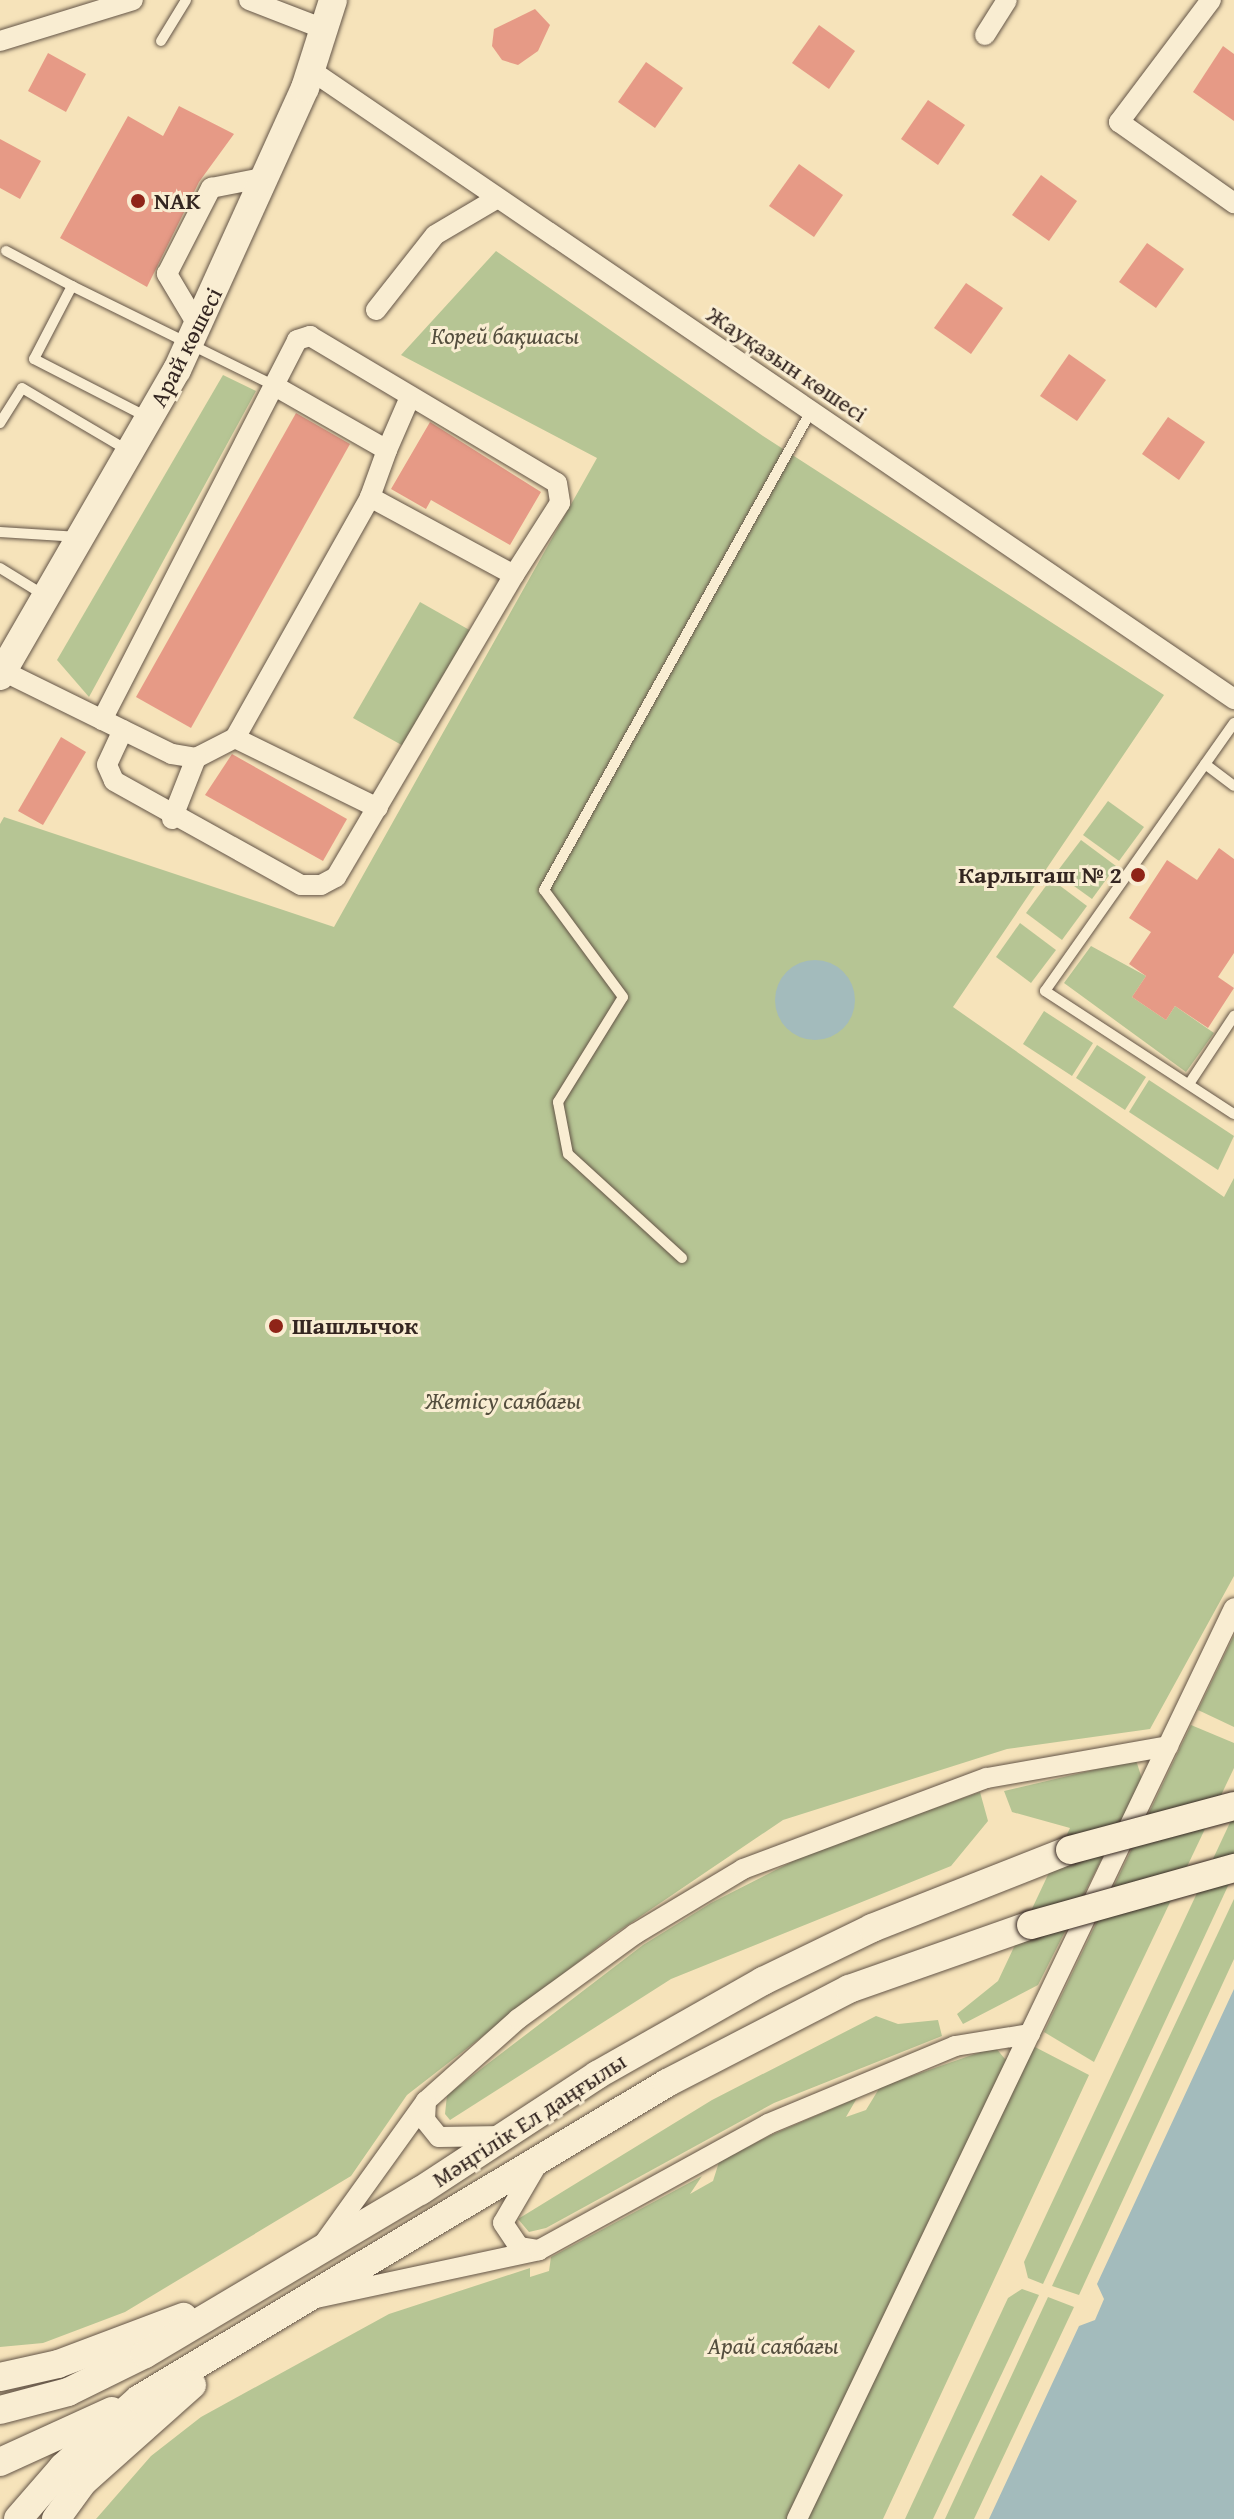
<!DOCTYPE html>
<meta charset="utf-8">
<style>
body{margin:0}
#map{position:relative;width:1234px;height:2519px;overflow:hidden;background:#f6e3ba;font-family:"Gentium Book Plus",serif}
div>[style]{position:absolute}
.green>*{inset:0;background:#b6c594}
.water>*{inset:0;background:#a3bbbc}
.round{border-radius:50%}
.building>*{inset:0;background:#e69a86}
.roads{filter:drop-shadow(0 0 2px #645547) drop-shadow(0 0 2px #645547)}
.lane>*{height:10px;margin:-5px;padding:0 5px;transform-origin:5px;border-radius:5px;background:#f9edd2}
.street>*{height:20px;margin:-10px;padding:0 10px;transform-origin:10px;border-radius:10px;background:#f9edd2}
.secondary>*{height:28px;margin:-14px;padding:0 14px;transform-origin:14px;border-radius:14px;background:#f9edd2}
.bridges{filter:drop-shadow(0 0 2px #342621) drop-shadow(0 0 2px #342621)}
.secondary-bridge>*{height:28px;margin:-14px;padding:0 14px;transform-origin:14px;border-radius:14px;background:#f9edd2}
.dots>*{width:22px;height:22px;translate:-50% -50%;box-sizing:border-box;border:4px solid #f9edd2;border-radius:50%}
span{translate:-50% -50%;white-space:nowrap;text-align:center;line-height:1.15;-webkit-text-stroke:6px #f9edd2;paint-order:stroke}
.poi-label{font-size:24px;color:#342621;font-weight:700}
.left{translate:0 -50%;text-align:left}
.right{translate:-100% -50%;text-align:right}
.park-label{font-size:24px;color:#544e3e;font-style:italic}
.street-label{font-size:24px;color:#342621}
</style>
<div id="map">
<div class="green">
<div style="clip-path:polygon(496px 251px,763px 436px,1164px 695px,953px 1007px,1224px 1197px,1234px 1178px,1234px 1576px,1150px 1729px,1007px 1749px,783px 1820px,613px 1935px,407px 2095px,351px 2176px,125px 2312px,43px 2343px,0 2347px,0 824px,4px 817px,334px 927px,597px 458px,401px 355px)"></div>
<div style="clip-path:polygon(223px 375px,256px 391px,89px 697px,57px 660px)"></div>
<div style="clip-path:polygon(420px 602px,473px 632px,407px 748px,353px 718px)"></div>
<div style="clip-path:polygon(1108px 801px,1144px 827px,1119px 861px,1083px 835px)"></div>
<div style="clip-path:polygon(1081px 840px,1116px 866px,1092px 899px,1056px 873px)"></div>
<div style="clip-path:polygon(1051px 879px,1087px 906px,1062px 940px,1026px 913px)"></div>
<div style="clip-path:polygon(1020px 923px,1056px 950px,1031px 983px,996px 957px)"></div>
<div style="clip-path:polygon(1091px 946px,1146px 976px,1132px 997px,1166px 1020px,1175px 1006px,1214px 1033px,1186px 1072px,1064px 983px)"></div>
<div style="clip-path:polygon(1044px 1011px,1093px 1043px,1072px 1076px,1023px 1044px)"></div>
<div style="clip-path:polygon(1097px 1045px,1146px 1077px,1125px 1110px,1076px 1078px)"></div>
<div style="clip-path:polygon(1149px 1080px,1234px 1136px,1218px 1170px,1129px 1112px)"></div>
<div style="clip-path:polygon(1234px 1635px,1234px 1727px,1198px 1710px)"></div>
<div style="clip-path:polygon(1191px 1725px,1234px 1743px,1234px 1768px,1094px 2062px,1044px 2032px)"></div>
<div style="clip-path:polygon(1136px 1760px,1142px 1779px,1038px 1985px,963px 2024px,957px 2014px,998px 1981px,1070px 1828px,1012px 1812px,1004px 1791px)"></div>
<div style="clip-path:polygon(980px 1792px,988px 1821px,951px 1866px,671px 1979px,450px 2120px,445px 2114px,447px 2095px,643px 1945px,711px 1903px,811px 1852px)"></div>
<div style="clip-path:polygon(1234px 1814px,1234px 1873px,1043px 2284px,1028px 2278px,1024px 2262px)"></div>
<div style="clip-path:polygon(1234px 1899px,1234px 1959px,1079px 2295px,1052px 2286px)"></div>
<div style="clip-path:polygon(876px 2016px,898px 2024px,938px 2020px,942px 2036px,774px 2103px,546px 2228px,529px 2232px,518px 2219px,712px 2100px)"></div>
<div style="clip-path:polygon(995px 2047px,1005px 2059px,1035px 2047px,1089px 2075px,883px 2519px,96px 2519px,151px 2456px,201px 2417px,389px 2314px,530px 2268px,530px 2277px,549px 2271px,551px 2257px,702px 2176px,690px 2194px,713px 2181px,719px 2162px,769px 2136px,857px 2098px,846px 2117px,866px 2110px,880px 2087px)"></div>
<div style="clip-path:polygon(1022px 2289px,1039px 2295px,933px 2519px,905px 2519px,1008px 2298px)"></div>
<div style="clip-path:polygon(1048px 2297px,1074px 2307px,974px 2519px,945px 2519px)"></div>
</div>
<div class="water">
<div class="round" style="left:775px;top:960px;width:80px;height:80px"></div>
<div style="clip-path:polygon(1234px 1989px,1234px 2519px,989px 2519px,1079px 2326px,1095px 2320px,1104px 2299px,1097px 2284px)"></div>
</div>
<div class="building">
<div style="clip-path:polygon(535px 9px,550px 25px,538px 51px,518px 65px,502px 60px,492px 46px,494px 29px)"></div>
<div style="clip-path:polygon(819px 25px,855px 51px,829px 89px,792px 63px)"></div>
<div style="clip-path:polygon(1223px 46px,1234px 54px,1234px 121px,1193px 92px)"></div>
<div style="clip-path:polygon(48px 53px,86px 74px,66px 112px,28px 91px)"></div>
<div style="clip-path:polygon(646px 62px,683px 88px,655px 128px,618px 102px)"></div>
<div style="clip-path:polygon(928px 100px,965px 125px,938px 165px,901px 139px)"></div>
<div style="clip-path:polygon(179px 106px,234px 134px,199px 182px,147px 287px,60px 238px,128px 116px,163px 136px)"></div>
<div style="clip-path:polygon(0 139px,41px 161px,20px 199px,0 188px)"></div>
<div style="clip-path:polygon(799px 164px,843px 195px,814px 237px,769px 206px)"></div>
<div style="clip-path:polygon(1041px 175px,1077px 201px,1049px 241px,1012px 215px)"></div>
<div style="clip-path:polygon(1147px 243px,1184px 269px,1156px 308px,1119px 282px)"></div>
<div style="clip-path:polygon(966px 283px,1003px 308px,971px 354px,934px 328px)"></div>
<div style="clip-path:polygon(1069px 354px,1106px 380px,1077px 421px,1040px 396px)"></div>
<div style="clip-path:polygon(296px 413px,350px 444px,191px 728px,136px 697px)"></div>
<div style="clip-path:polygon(1168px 417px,1205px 442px,1179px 480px,1142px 454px)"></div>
<div style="clip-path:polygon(430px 422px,541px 492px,510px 545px,431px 500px,426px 509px,391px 489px)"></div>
<div style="clip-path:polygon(61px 737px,86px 752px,43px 825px,18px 811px)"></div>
<div style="clip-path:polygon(232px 754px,347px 819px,323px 861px,205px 795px)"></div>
<div style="clip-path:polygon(1219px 848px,1234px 859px,1234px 953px,1218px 977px,1234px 988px,1208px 1028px,1175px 1006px,1166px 1020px,1132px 997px,1146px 976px,1129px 964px,1151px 932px,1129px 918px,1167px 860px,1197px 880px)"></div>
</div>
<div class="roads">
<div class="lane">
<div style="left:161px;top:41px;width:48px;rotate:-58.6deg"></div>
<div style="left:6px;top:251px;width:75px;rotate:27.9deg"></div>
<div style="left:147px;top:417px;width:127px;rotate:-152.8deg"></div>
<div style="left:34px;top:359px;width:82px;rotate:-62.5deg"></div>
<div style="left:72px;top:286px;width:224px;rotate:26.2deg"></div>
<div style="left:0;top:423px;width:41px;rotate:-57.8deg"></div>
<div style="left:22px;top:388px;width:124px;rotate:30.5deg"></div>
<div style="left:0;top:532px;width:79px;rotate:3.6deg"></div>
<div style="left:0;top:568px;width:52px;rotate:31.5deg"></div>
<div style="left:1234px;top:723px;width:328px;rotate:125.2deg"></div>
<div style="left:1045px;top:991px;width:225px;rotate:33.1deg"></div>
<div style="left:1205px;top:764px;width:36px;rotate:37deg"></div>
<div style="left:1189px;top:1084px;width:82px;rotate:-56.5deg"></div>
<div style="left:682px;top:1258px;width:154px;rotate:-137.6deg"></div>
<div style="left:568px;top:1154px;width:53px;rotate:-100.9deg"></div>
<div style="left:558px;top:1102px;width:123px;rotate:-58.2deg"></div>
<div style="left:623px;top:997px;width:133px;rotate:-126.4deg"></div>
<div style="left:544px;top:890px;width:548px;rotate:-60.86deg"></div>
</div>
<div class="street">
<div style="left:249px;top:0;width:80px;rotate:21.1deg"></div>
<div style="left:1211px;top:0;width:153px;rotate:127deg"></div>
<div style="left:1119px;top:122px;width:141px;rotate:35.2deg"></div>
<div style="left:985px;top:35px;width:41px;rotate:-57.8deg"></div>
<div style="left:0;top:41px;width:139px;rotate:-17.1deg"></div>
<div style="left:312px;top:71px;width:1116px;rotate:34.26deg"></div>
<div style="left:376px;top:310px;width:95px;rotate:-51.8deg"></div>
<div style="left:435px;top:235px;width:71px;rotate:-30.5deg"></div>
<div style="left:198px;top:326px;width:61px;rotate:-120.8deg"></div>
<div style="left:167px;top:274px;width:97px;rotate:-62.9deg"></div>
<div style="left:211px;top:188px;width:57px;rotate:-11.1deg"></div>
<div style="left:387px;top:450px;width:58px;rotate:-66.5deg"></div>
<div style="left:3px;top:671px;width:188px;rotate:26.2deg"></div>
<div style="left:172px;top:754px;width:24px;rotate:9deg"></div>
<div style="left:196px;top:758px;width:44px;rotate:-27.1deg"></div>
<div style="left:235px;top:738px;width:276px;rotate:-60.7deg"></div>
<div style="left:370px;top:497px;width:50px;rotate:-70.1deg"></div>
<div style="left:387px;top:450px;width:131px;rotate:-150.3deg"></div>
<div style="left:102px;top:720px;width:427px;rotate:-62.8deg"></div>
<div style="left:297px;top:340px;width:14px;rotate:-17deg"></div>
<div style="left:310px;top:336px;width:287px;rotate:30.8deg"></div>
<div style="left:557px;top:483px;width:20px;rotate:81deg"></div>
<div style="left:560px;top:503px;width:85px;rotate:122.6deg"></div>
<div style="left:514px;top:575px;width:164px;rotate:-151.6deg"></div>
<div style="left:123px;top:730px;width:38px;rotate:115deg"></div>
<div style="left:107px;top:765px;width:17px;rotate:66deg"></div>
<div style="left:114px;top:781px;width:214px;rotate:29.1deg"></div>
<div style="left:301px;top:885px;width:20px"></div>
<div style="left:321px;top:885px;width:17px;rotate:-28deg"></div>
<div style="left:336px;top:877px;width:351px;rotate:-59.5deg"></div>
<div style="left:235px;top:738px;width:159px;rotate:26.1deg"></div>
<div style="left:172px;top:819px;width:66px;rotate:-68.5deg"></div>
<div style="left:426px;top:2101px;width:123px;rotate:-41.7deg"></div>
<div style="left:518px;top:2019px;width:145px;rotate:-36deg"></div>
<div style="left:635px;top:1934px;width:126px;rotate:-31deg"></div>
<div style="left:743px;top:1869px;width:260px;rotate:-20.5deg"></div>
<div style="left:987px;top:1778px;width:184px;rotate:-10deg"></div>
<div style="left:538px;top:2163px;width:69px;rotate:120.3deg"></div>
<div style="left:503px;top:2223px;width:29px;rotate:56deg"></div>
<div style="left:519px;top:2247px;width:20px;rotate:9deg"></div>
<div style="left:324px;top:2243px;width:175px;rotate:-54.3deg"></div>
<div style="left:426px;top:2101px;width:19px;rotate:93deg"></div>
<div style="left:425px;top:2120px;width:22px;rotate:51deg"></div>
<div style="left:439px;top:2137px;width:64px;rotate:-0.9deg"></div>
<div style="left:316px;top:2298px;width:228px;rotate:-12.1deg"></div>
<div style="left:539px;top:2250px;width:261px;rotate:-28.8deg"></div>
<div style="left:768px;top:2124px;width:203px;rotate:-22.6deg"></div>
<div style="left:955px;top:2046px;width:76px;rotate:-9.1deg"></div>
<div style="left:797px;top:2519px;width:1010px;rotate:-64.37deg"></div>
</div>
<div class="secondary">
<div style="left:0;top:676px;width:354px;rotate:-60deg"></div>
<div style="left:177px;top:370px;width:310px;rotate:-65.6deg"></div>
<div style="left:305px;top:88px;width:92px;rotate:-72.3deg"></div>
<div style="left:0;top:2377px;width:59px;rotate:-12.6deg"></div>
<div style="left:58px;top:2364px;width:134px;rotate:-20.6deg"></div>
<div style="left:0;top:2410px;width:70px;rotate:-14.8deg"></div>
<div style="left:68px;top:2392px;width:86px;rotate:-26.3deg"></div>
<div style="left:145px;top:2354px;width:320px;rotate:-30.7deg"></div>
<div style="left:420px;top:2191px;width:212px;rotate:-33.2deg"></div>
<div style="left:597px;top:2075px;width:191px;rotate:-29.5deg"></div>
<div style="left:763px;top:1981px;width:121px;rotate:-25.9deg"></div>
<div style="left:872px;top:1928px;width:213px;rotate:-21.5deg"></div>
<div style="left:0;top:2462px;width:123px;rotate:-24.5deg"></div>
<div style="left:18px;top:2519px;width:69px;rotate:-49.1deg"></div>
<div style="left:63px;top:2467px;width:102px;rotate:-41.8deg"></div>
<div style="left:139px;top:2399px;width:615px;rotate:-30.9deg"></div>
<div style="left:667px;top:2083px;width:205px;rotate:-27.3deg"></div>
<div style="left:849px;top:1989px;width:193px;rotate:-19.4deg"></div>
<div style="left:56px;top:2519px;width:46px;rotate:-53.9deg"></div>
<div style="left:83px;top:2482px;width:146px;rotate:-41.7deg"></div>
</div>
</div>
<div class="bridges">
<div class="secondary-bridge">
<div style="left:1070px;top:1850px;width:170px;rotate:-15deg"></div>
<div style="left:1031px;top:1925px;width:211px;rotate:-15.7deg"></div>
</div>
</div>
<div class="dots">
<div style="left:138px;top:201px;background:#8f2418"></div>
<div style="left:1138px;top:875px;background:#8f2418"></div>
<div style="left:276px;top:1326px;background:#8f2418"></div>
</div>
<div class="poi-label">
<span class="left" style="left:154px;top:201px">NAK</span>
<span class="right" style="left:1122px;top:875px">Карлыгаш № 2</span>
<span class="left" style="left:292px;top:1326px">Шашлычок</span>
</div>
<div class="park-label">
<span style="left:505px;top:336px">Корей бақшасы</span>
<span style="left:503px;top:1401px">Жетісу саябағы</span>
<span style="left:773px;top:2346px">Арай саябағы</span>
</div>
<div class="street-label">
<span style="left:186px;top:347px;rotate:-63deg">Арай көшесі</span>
<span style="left:787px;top:364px;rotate:34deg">Жауқазын көшесі</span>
<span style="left:529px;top:2120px;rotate:-33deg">Мәңгілік Ел даңғылы</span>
</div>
</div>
